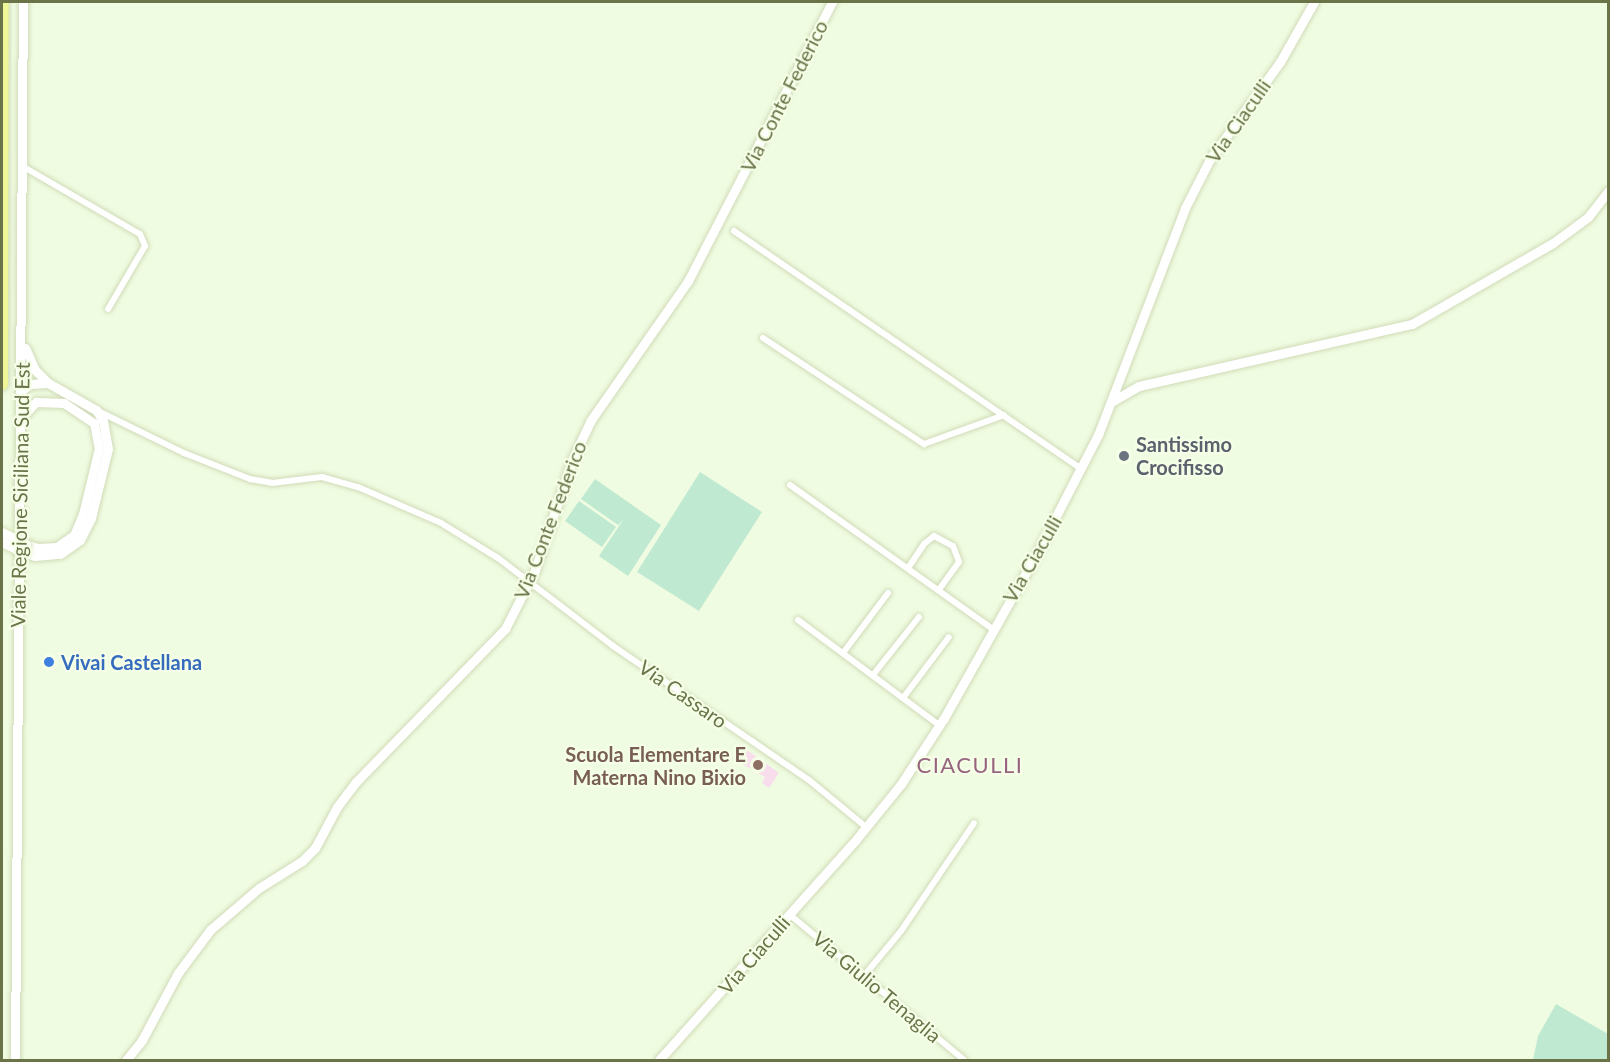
<!DOCTYPE html>
<style>
body{margin:0}
#map{position:relative;width:1610px;height:1062px;overflow:hidden;background:#f0fce1;font-family:Lato,sans-serif}
div>[style]{position:absolute}
.education>*{inset:0;background:#f8deec}
.green>*{inset:0;background:#c0e9d1}
.roads{filter:drop-shadow(0 0 2px #d0dbb8) drop-shadow(0 0 2px #d0dbb8)}
.street>*{height:6px;margin:-3px;padding:0 3px;transform-origin:3px;border-radius:3px;background:#fff}
.secondary>*{height:9px;margin:-4.5px;padding:0 4.5px;transform-origin:4.5px;border-radius:4.5px;background:#fff}
.highway>*{height:12px;margin:-6px;padding:0 6px;transform-origin:6px;border-radius:6px;background:#eef698}
.bridges{filter:drop-shadow(0 0 2px #d7e2b8) drop-shadow(0 0 2px #d7e2b8)}
.secondary-bridge>*{height:9px;margin:-4.5px;padding:0 4.5px;transform-origin:4.5px;border-radius:4.5px;background:#fff}
.dots>*{width:16px;height:16px;translate:-50% -50%;box-sizing:border-box;border:3px solid #f5ffe7;border-radius:50%}
span{translate:-50% -50%;white-space:nowrap;text-align:center;line-height:1.15;-webkit-text-stroke:4.5px #f5ffe7;paint-order:stroke}
.street-label{font-size:20px;color:#6b7348}
.worship-label{font-size:20px;color:#5b616d;font-weight:700}
.left{translate:0 -50%;text-align:left}
.shop-label{font-size:20px;color:#366cbe;font-weight:700}
.education-label{font-size:20px;color:#785e54;font-weight:700}
.right{translate:-100% -50%;text-align:right}
.quarter-label{font-size:22px;color:#96647e;letter-spacing:1.5px}
.frame{position:absolute;inset:0;border:3px solid #6b7348;pointer-events:none}
</style>
<div id="map">
<div class="education">
<div style="clip-path:polygon(739px 744px,779px 773px,769px 788px,762px 783px,765px 777px,737px 761px,740px 756px,734px 752px)"></div>
</div>
<div class="green">
<div style="clip-path:polygon(700px 472px,762px 512px,699px 611px,637px 572px)"></div>
<div style="clip-path:polygon(595px 479px,661px 525px,628px 576px,599px 556px,623px 520px,618px 525px,581px 499px)"></div>
<div style="clip-path:polygon(579px 501px,616px 527px,602px 547px,565px 521px)"></div>
<div style="clip-path:polygon(1556px 1004px,1608px 1034px,1608px 1060px,1533px 1060px,1538px 1036px)"></div>
</div>
<div class="roads">
<div class="street">
<div style="left:22px;top:166px;width:136px;rotate:30deg"></div>
<div style="left:140px;top:234px;width:13px;rotate:67deg"></div>
<div style="left:145px;top:246px;width:73px;rotate:120.4deg"></div>
<div style="left:734px;top:231px;width:422px;rotate:34.4deg"></div>
<div style="left:763px;top:338px;width:193px;rotate:33.4deg"></div>
<div style="left:924px;top:444px;width:85px;rotate:-19.9deg"></div>
<div style="left:98px;top:411px;width:96px;rotate:26deg"></div>
<div style="left:184px;top:453px;width:71px;rotate:21.5deg"></div>
<div style="left:250px;top:479px;width:22px;rotate:10deg"></div>
<div style="left:272px;top:483px;width:50px;rotate:-6.8deg"></div>
<div style="left:322px;top:477px;width:37px;rotate:16deg"></div>
<div style="left:358px;top:487px;width:90px;rotate:23.4deg"></div>
<div style="left:441px;top:523px;width:67px;rotate:31.6deg"></div>
<div style="left:498px;top:558px;width:145px;rotate:37.4deg"></div>
<div style="left:613px;top:646px;width:237px;rotate:34.4deg"></div>
<div style="left:809px;top:780px;width:74px;rotate:39.5deg"></div>
<div style="left:790px;top:485px;width:249px;rotate:35.4deg"></div>
<div style="left:908px;top:568px;width:29px;rotate:-56deg"></div>
<div style="left:924px;top:544px;width:13px;rotate:-39deg"></div>
<div style="left:934px;top:536px;width:21px;rotate:28deg"></div>
<div style="left:953px;top:546px;width:17px;rotate:69deg"></div>
<div style="left:959px;top:562px;width:34px;rotate:126deg"></div>
<div style="left:798px;top:620px;width:176px;rotate:36.7deg"></div>
<div style="left:843px;top:653px;width:75px;rotate:-53.1deg"></div>
<div style="left:873px;top:675px;width:74px;rotate:-51.6deg"></div>
<div style="left:903px;top:698px;width:76px;rotate:-53deg"></div>
<div style="left:789px;top:914px;width:228px;rotate:39.8deg"></div>
<div style="left:863px;top:977px;width:60px;rotate:-50.4deg"></div>
<div style="left:901px;top:931px;width:130px;rotate:-55.9deg"></div>
</div>
<div class="secondary">
<div style="left:21px;top:391px;width:11px;rotate:-38deg"></div>
<div style="left:30px;top:384px;width:18px;rotate:-3deg"></div>
<div style="left:1111px;top:402px;width:32px;rotate:-30deg"></div>
<div style="left:1139px;top:386px;width:280px;rotate:-12.8deg"></div>
<div style="left:1412px;top:324px;width:163px;rotate:-29.9deg"></div>
<div style="left:1553px;top:243px;width:44px;rotate:-36.6deg"></div>
<div style="left:1588px;top:217px;width:33px;rotate:-52deg"></div>
<div style="left:22px;top:417px;width:21px;rotate:-47deg"></div>
<div style="left:36px;top:402px;width:28px;rotate:2deg"></div>
<div style="left:64px;top:403px;width:36px;rotate:34deg"></div>
<div style="left:94px;top:423px;width:25px;rotate:79deg"></div>
<div style="left:99px;top:448px;width:68px;rotate:103.6deg"></div>
<div style="left:83px;top:514px;width:23px;rotate:113deg"></div>
<div style="left:74px;top:535px;width:21px;rotate:145deg"></div>
<div style="left:57px;top:547px;width:20px;rotate:177deg"></div>
<div style="left:37px;top:548px;width:12px;rotate:-160deg"></div>
<div style="left:24px;top:553px;width:11px;rotate:15deg"></div>
<div style="left:35px;top:556px;width:25px;rotate:-5deg"></div>
<div style="left:60px;top:554px;width:24px;rotate:-35deg"></div>
<div style="left:80px;top:540px;width:25px;rotate:-63deg"></div>
<div style="left:91px;top:518px;width:71px;rotate:-76.2deg"></div>
<div style="left:108px;top:449px;width:28px;rotate:-100deg"></div>
<div style="left:103px;top:421px;width:13px;rotate:-122deg"></div>
<div style="left:96px;top:410px;width:55px;rotate:-150.6deg"></div>
<div style="left:48px;top:383px;width:18px;rotate:-135deg"></div>
<div style="left:35px;top:370px;width:24px;rotate:-114deg"></div>
<div style="left:15px;top:1060px;width:1058px;rotate:-89.57deg"></div>
<div style="left:126px;top:1060px;width:26px;rotate:-51deg"></div>
<div style="left:142px;top:1040px;width:76px;rotate:-61.8deg"></div>
<div style="left:178px;top:973px;width:54px;rotate:-53.3deg"></div>
<div style="left:210px;top:930px;width:65px;rotate:-40.6deg"></div>
<div style="left:259px;top:888px;width:51px;rotate:-32.1deg"></div>
<div style="left:302px;top:861px;width:18px;rotate:-45deg"></div>
<div style="left:315px;top:848px;width:47px;rotate:-61.8deg"></div>
<div style="left:337px;top:807px;width:31px;rotate:-53deg"></div>
<div style="left:356px;top:782px;width:214px;rotate:-45.8deg"></div>
<div style="left:505px;top:629px;width:66px;rotate:-63deg"></div>
<div style="left:535px;top:570px;width:118px;rotate:-71.3deg"></div>
<div style="left:573px;top:458px;width:42px;rotate:-64.7deg"></div>
<div style="left:591px;top:420px;width:169px;rotate:-55.1deg"></div>
<div style="left:688px;top:281px;width:314px;rotate:-62.7deg"></div>
<div style="left:659px;top:1060px;width:292px;rotate:-48.2deg"></div>
<div style="left:854px;top:842px;width:75px;rotate:-51deg"></div>
<div style="left:901px;top:784px;width:79px;rotate:-56.9deg"></div>
<div style="left:944px;top:718px;width:192px;rotate:-60.6deg"></div>
<div style="left:1038px;top:551px;width:131px;rotate:-62.7deg"></div>
<div style="left:1098px;top:435px;width:243px;rotate:-69deg"></div>
<div style="left:1185px;top:208px;width:55px;rotate:-63deg"></div>
<div style="left:1210px;top:159px;width:120px;rotate:-54.2deg"></div>
<div style="left:1280px;top:62px;width:69px;rotate:-60.5deg"></div>
</div>
<div class="highway">
<div style="left:2px;top:384px;width:382px;rotate:-89.9deg"></div>
</div>
</div>
<div class="bridges">
<div class="secondary-bridge">
<div style="left:2px;top:532px;width:27px;rotate:27deg"></div>
<div style="left:2px;top:542px;width:25px;rotate:27deg"></div>
</div>
</div>
<div class="dots">
<div style="left:1124px;top:456px;background:#6b7280"></div>
<div style="left:49px;top:662px;background:#3f7fe0"></div>
<div style="left:758px;top:765px;background:#8d6e63"></div>
</div>
<div class="street-label">
<span style="left:784px;top:96px;rotate:-63deg">Via Conte Federico</span>
<span style="left:1238px;top:121px;rotate:-55deg">Via Ciaculli</span>
<span style="left:20px;top:495px;rotate:-89deg">Viale Regione Siciliana Sud Est</span>
<span style="left:550px;top:520px;rotate:-69deg">Via Conte Federico</span>
<span style="left:1032px;top:559px;rotate:-60deg">Via Ciaculli</span>
<span style="left:683px;top:694px;rotate:35deg">Via Cassaro</span>
<span style="left:754px;top:955px;rotate:-49deg">Via Ciaculli</span>
<span style="left:877px;top:987px;rotate:40deg">Via Giulio Tenaglia</span>
</div>
<div class="worship-label">
<span class="left" style="left:1136px;top:456px">Santissimo<br>Crocifisso</span>
</div>
<div class="shop-label">
<span class="left" style="left:61px;top:662px">Vivai Castellana</span>
</div>
<div class="education-label">
<span class="right" style="left:746px;top:766px">Scuola Elementare E<br>Materna Nino Bixio</span>
</div>
<div class="quarter-label">
<span style="left:970px;top:765px">CIACULLI</span>
</div>
<div class="frame"></div>
</div>
